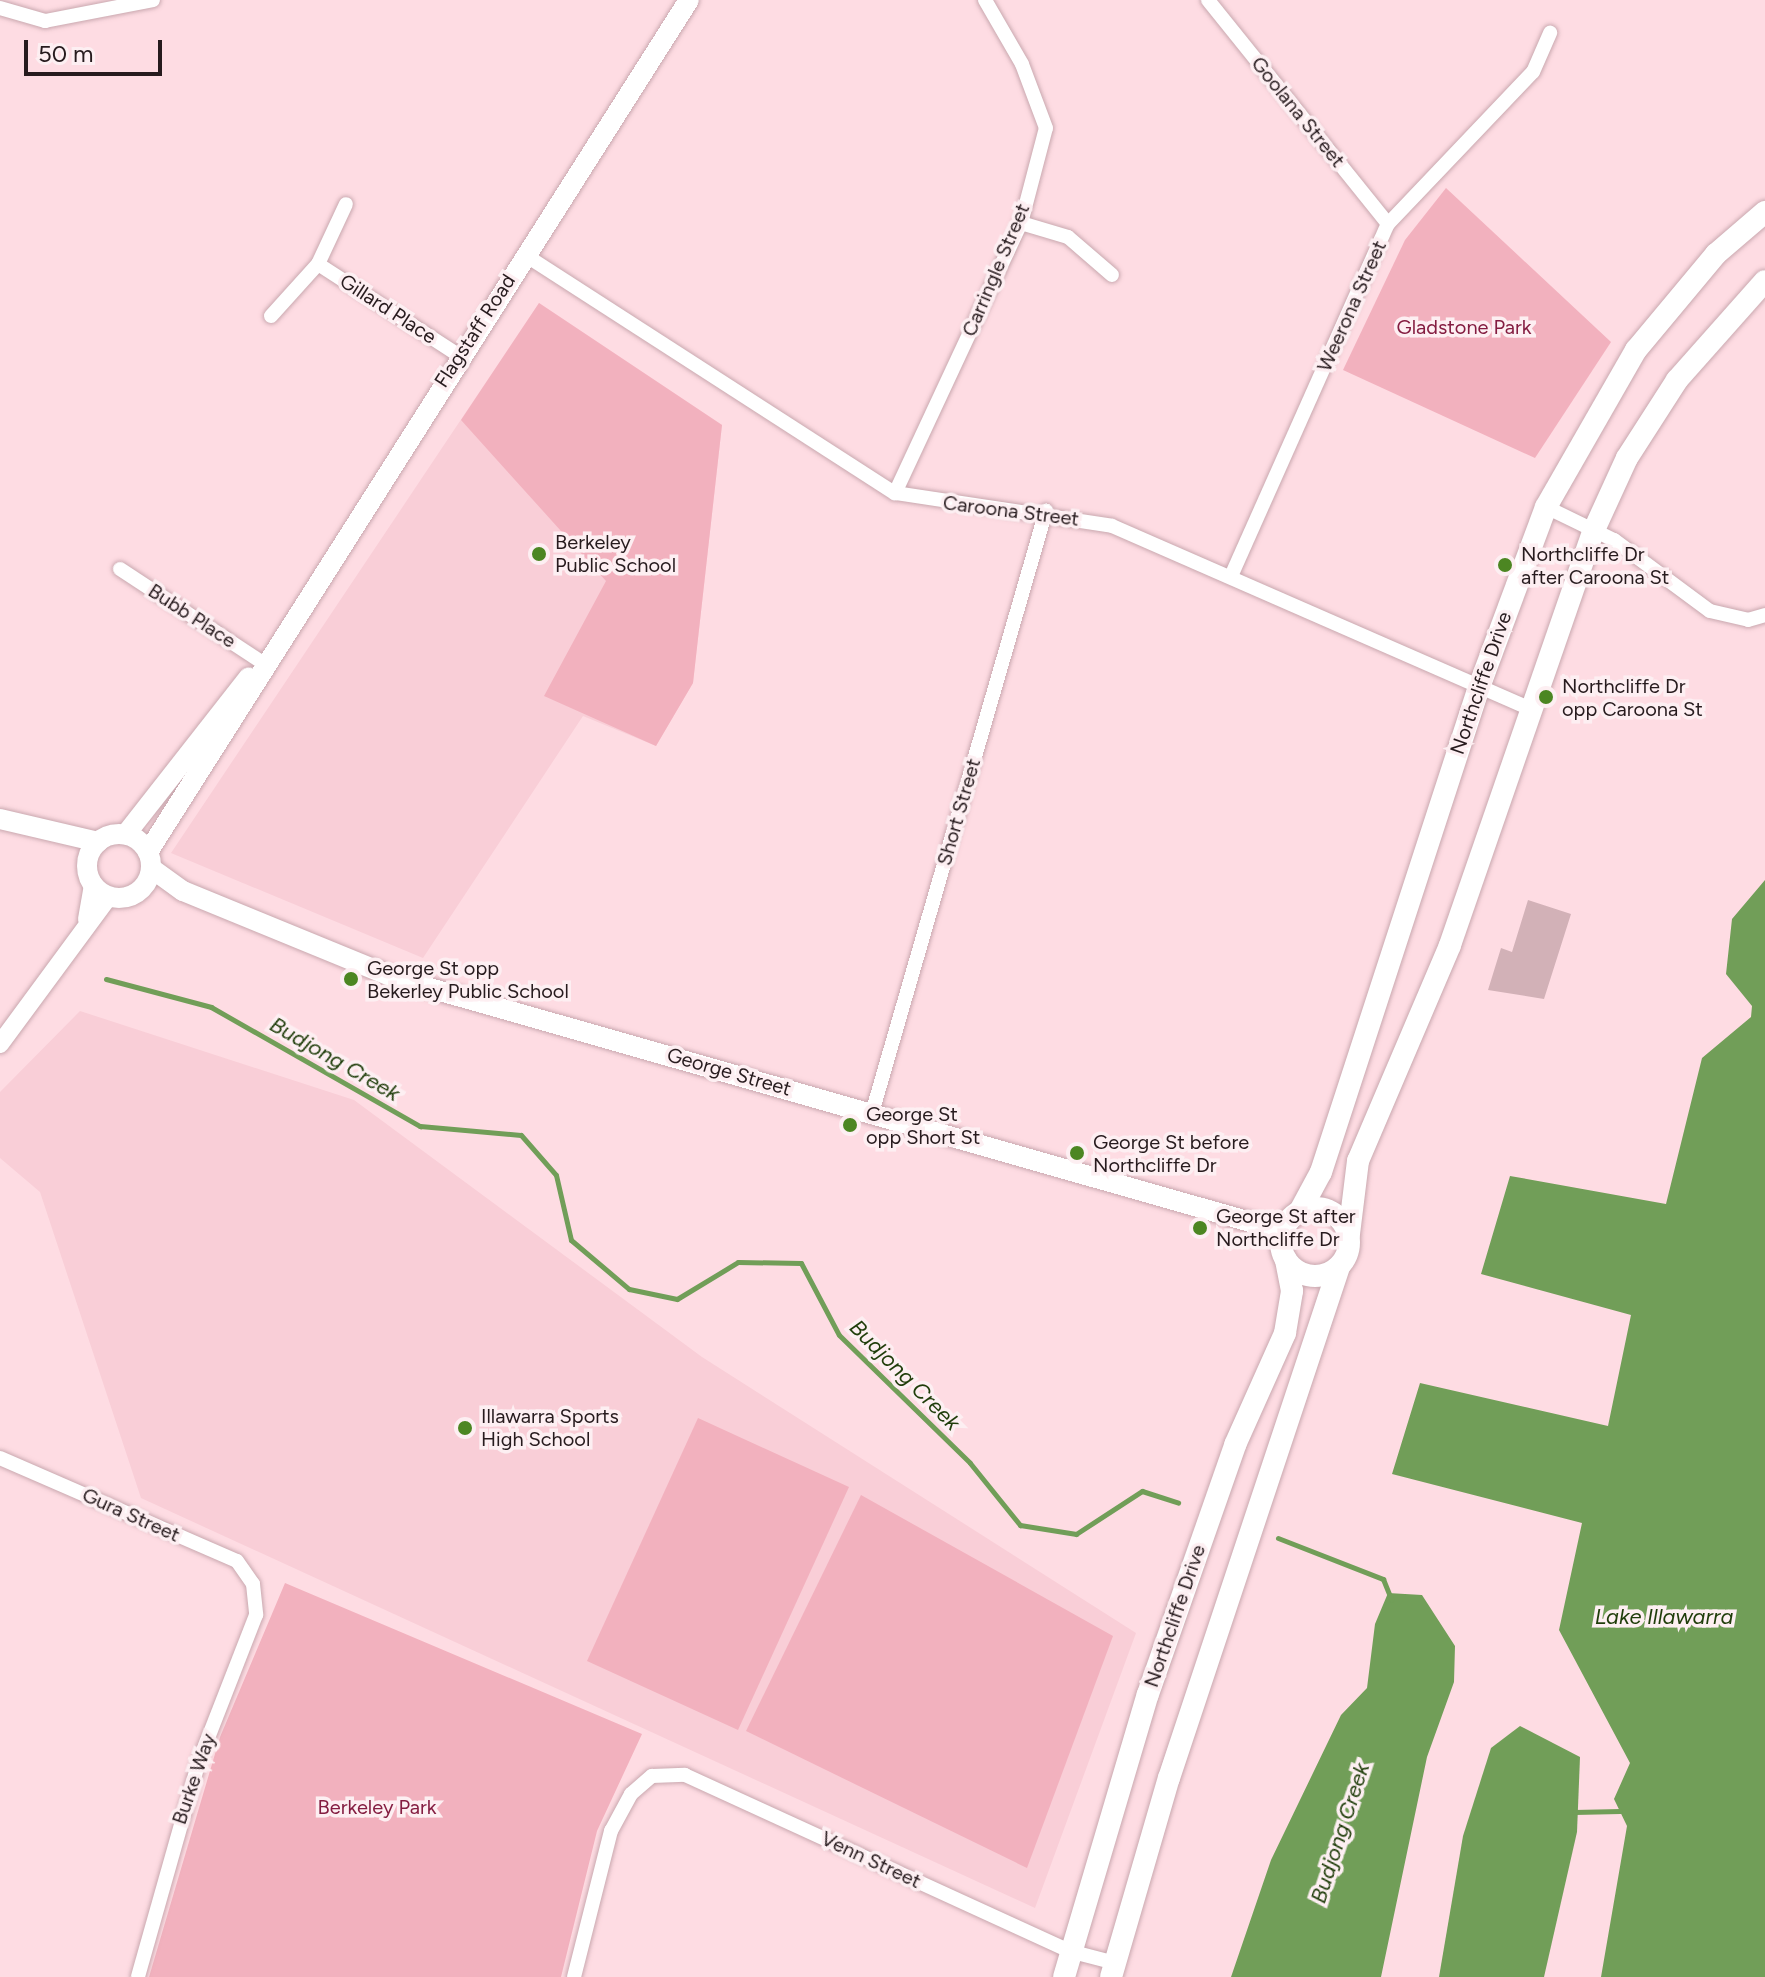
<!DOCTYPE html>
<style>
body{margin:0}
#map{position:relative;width:1765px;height:1977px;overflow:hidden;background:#fedce3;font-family:Figtree,sans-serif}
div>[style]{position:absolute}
.built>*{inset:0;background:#f9ced7}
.green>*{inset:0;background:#f2b1be}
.water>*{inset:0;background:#719e58}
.stream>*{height:5px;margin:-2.5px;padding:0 2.5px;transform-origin:2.5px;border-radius:2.5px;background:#719e58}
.building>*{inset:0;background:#d2b1b7}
.roads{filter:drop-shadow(0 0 2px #c9a8af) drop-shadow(0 0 2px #c9a8af)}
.minor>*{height:14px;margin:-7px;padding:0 7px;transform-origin:7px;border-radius:7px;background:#fff}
.tertiary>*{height:18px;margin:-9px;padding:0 9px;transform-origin:9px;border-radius:9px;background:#fff}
.secondary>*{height:20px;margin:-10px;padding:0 10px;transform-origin:10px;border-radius:10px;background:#fff}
.secondary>.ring{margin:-10px;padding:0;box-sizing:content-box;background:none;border:20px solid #fff;border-radius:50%}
.primary>*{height:22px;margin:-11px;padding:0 11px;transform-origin:11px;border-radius:11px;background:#fff}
.primary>.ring{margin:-11px;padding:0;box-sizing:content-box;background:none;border:22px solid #fff;border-radius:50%}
.dots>*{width:22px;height:22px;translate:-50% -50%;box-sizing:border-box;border:4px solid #fdeff2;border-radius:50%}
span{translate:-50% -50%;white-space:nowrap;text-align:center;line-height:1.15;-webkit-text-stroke:7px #fdeff2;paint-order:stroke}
.street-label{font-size:20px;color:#271b1e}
.park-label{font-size:20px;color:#841d41}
.poi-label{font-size:20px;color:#271b1e}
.left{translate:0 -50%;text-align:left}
.water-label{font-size:22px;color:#1f3d0a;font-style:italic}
.scale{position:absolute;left:24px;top:40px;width:138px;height:36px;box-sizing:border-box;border:4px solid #271b1e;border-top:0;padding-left:10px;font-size:24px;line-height:28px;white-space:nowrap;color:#271b1e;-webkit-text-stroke:6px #fdeff2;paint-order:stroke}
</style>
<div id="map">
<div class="built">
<div style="clip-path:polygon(539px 303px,722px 425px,693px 683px,656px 746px,583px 716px,423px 958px,171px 853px)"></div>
<div style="clip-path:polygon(80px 1011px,354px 1100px,702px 1357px,1136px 1633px,1035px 1908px,141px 1498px,40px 1192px,0 1158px,0 1092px)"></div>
</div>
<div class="green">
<div style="clip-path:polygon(1446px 188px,1611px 342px,1535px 458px,1343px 370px,1405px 240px)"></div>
<div style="clip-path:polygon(539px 303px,722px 425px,693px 683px,656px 746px,544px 696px,606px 581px,461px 420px)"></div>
<div style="clip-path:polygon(698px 1418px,849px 1487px,738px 1730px,587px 1661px)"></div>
<div style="clip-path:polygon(861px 1495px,1113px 1636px,1027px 1868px,746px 1731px)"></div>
<div style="clip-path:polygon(285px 1583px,642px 1734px,597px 1831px,561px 1977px,149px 1977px,220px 1737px)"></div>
</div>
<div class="water">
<div style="clip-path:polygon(1765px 880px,1765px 1977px,1601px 1977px,1627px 1826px,1614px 1799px,1630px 1763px,1559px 1630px,1582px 1523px,1392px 1474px,1420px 1383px,1608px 1426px,1631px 1315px,1481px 1274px,1510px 1176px,1666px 1204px,1702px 1058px,1751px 1017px,1752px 1006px,1726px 974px,1732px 919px)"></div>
<div style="clip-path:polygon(1388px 1593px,1422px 1595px,1455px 1646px,1454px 1682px,1427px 1757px,1381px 1977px,1231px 1977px,1271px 1860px,1341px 1715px,1367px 1688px,1375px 1624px)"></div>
<div style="clip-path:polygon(1520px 1726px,1580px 1757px,1577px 1832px,1544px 1977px,1439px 1977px,1463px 1836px,1491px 1748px)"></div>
</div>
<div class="stream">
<div style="left:106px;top:979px;width:109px;rotate:14.9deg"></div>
<div style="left:211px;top:1007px;width:241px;rotate:29.7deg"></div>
<div style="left:420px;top:1126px;width:101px;rotate:5.1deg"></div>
<div style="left:521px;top:1135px;width:53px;rotate:48.8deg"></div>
<div style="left:556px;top:1175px;width:67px;rotate:77deg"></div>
<div style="left:571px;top:1240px;width:76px;rotate:40.2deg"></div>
<div style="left:629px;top:1289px;width:49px;rotate:11.8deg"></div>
<div style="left:677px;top:1299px;width:71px;rotate:-31.2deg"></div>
<div style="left:738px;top:1262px;width:63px;rotate:0.9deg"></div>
<div style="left:801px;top:1263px;width:81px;rotate:62.2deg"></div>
<div style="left:839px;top:1335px;width:183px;rotate:44.3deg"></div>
<div style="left:970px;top:1463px;width:80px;rotate:51.1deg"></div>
<div style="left:1020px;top:1525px;width:57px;rotate:9.1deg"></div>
<div style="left:1076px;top:1534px;width:79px;rotate:-33.1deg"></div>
<div style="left:1142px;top:1491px;width:38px;rotate:18deg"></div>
<div style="left:1278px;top:1538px;width:113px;rotate:21.3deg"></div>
<div style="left:1383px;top:1579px;width:22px;rotate:68deg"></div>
<div style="left:1574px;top:1812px;width:46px;rotate:-1.2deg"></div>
</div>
<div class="building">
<div style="clip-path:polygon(1528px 900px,1571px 914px,1544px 999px,1488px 990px,1501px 948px,1512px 952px)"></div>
</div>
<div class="roads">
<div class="minor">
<div style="left:1208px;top:0;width:287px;rotate:51.2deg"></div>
<div style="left:0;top:8px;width:47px;rotate:16.1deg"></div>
<div style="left:45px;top:21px;width:110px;rotate:-11deg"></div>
<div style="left:1021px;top:223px;width:49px;rotate:16.6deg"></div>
<div style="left:1068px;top:237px;width:58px;rotate:40.8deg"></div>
<div style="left:525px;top:255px;width:440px;rotate:32.8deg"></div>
<div style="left:895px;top:493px;width:219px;rotate:8.6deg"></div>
<div style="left:1112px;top:526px;width:455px;rotate:23.6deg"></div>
<div style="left:318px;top:264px;width:167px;rotate:33deg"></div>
<div style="left:271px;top:316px;width:70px;rotate:-47.9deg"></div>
<div style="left:318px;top:264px;width:66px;rotate:-65deg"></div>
<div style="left:895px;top:493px;width:298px;rotate:-65deg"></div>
<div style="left:1021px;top:223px;width:98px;rotate:-75.3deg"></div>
<div style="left:1046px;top:128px;width:68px;rotate:-110.6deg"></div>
<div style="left:1022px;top:64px;width:74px;rotate:-120deg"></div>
<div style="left:1546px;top:507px;width:76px;rotate:25.9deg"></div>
<div style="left:1614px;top:540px;width:119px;rotate:36.5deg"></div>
<div style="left:1710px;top:611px;width:39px;rotate:13deg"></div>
<div style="left:1748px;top:620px;width:18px;rotate:-16deg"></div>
<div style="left:120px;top:569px;width:171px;rotate:33.3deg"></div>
<div style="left:1232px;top:574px;width:383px;rotate:-66deg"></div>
<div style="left:1388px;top:224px;width:210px;rotate:-46.4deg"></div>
<div style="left:1533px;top:72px;width:43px;rotate:-66.4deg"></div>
<div style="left:872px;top:1113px;width:627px;rotate:-73.88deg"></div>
<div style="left:0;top:1458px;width:258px;rotate:23.5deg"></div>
<div style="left:237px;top:1561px;width:28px;rotate:55deg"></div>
<div style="left:253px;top:1584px;width:31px;rotate:84deg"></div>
<div style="left:256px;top:1615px;width:157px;rotate:111.3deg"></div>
<div style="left:199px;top:1761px;width:224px;rotate:105.8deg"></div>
<div style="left:574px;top:1977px;width:151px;rotate:-75.8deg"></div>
<div style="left:611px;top:1831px;width:42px;rotate:-61.6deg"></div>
<div style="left:631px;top:1794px;width:28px;rotate:-41deg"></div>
<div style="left:652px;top:1776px;width:33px;rotate:-2deg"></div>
<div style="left:685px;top:1775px;width:422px;rotate:24.6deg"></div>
<div style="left:1069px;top:1951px;width:48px;rotate:14.6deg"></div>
</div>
<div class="tertiary">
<div style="left:87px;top:919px;width:36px;rotate:-80deg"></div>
<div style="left:0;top:1044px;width:184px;rotate:-53.6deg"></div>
</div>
<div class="secondary">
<div style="left:0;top:819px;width:101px;rotate:13.2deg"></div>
<div style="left:126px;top:834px;width:199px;rotate:-51.9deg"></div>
<div class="ring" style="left:87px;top:834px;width:44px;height:44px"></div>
<div style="left:148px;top:852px;width:1009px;rotate:-57.59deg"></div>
<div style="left:151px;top:868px;width:39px;rotate:36deg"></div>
<div style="left:183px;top:891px;width:232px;rotate:22.3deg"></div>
<div style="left:398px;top:979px;width:919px;rotate:15.91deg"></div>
</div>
<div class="primary">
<div class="ring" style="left:1281px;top:1208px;width:46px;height:46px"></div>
<div style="left:1300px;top:1211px;width:44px;rotate:-61.7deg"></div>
<div style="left:1321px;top:1172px;width:510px;rotate:-71.96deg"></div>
<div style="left:1479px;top:687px;width:192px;rotate:-69.6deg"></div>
<div style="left:1546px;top:507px;width:181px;rotate:-60.2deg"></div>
<div style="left:1636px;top:350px;width:125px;rotate:-50.2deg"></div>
<div style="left:1716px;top:254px;width:65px;rotate:-40.6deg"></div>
<div style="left:1349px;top:1234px;width:74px;rotate:-83deg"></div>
<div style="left:1358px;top:1161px;width:235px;rotate:-66.9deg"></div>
<div style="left:1450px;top:945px;width:439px;rotate:-70.9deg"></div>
<div style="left:1594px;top:530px;width:79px;rotate:-65.4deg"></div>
<div style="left:1627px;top:458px;width:93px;rotate:-57.3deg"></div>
<div style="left:1677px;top:380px;width:132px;rotate:-48.4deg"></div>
<div style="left:1064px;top:1977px;width:295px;rotate:-73.5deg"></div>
<div style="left:1148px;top:1694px;width:264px;rotate:-70.7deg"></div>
<div style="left:1235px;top:1445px;width:123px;rotate:-65.9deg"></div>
<div style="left:1285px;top:1333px;width:43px;rotate:-80.5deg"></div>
<div style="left:1292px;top:1291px;width:32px;rotate:-101deg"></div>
<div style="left:1111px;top:1977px;width:207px;rotate:-73.8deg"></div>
<div style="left:1169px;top:1778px;width:539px;rotate:-71.6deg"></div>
</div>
</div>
<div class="dots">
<div style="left:539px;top:554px;background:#4c8622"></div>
<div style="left:1505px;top:565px;background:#4c8622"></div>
<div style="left:1546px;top:697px;background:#4c8622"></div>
<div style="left:351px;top:979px;background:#4c8622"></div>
<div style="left:850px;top:1125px;background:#4c8622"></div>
<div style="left:1077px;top:1153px;background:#4c8622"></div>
<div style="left:1200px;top:1228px;background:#4c8622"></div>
<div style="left:465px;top:1428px;background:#4c8622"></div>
</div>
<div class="street-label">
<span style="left:1298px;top:112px;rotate:51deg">Goolana Street</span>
<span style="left:996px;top:270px;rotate:-67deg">Carringle Street</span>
<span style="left:1352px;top:306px;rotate:-66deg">Weerona Street</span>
<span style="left:388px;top:309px;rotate:33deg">Gillard Place</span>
<span style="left:475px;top:331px;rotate:-57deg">Flagstaff Road</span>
<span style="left:1011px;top:511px;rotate:7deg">Caroona Street</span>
<span style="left:192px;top:616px;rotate:33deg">Bubb Place</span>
<span style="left:1481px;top:683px;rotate:-71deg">Northcliffe Drive</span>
<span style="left:959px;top:812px;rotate:-74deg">Short Street</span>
<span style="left:729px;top:1072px;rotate:16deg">George Street</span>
<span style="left:131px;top:1515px;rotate:24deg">Gura Street</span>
<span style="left:1175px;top:1616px;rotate:-71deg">Northcliffe Drive</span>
<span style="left:194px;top:1779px;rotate:-71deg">Burke Way</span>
<span style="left:871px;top:1860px;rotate:25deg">Venn Street</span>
</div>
<div class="park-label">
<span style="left:1464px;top:327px">Gladstone Park</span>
<span style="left:377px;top:1807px">Berkeley Park</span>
</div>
<div class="poi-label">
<span class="left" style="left:555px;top:554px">Berkeley<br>Public School</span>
<span class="left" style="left:1521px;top:566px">Northcliffe Dr<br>after Caroona St</span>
<span class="left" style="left:1562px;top:698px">Northcliffe Dr<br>opp Caroona St</span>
<span class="left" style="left:367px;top:980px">George St opp<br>Bekerley Public School</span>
<span class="left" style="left:866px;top:1126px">George St<br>opp Short St</span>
<span class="left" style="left:1093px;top:1154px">George St before<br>Northcliffe Dr</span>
<span class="left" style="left:1216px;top:1228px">George St after<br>Northcliffe Dr</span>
<span class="left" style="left:481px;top:1428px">Illawarra Sports<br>High School</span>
</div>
<div class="water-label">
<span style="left:335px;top:1059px;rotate:30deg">Budjong Creek</span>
<span style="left:905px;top:1375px;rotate:45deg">Budjong Creek</span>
<span style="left:1664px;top:1617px">Lake Illawarra</span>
<span style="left:1340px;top:1833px;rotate:-72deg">Budjong Creek</span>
</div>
<div class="scale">50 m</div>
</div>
